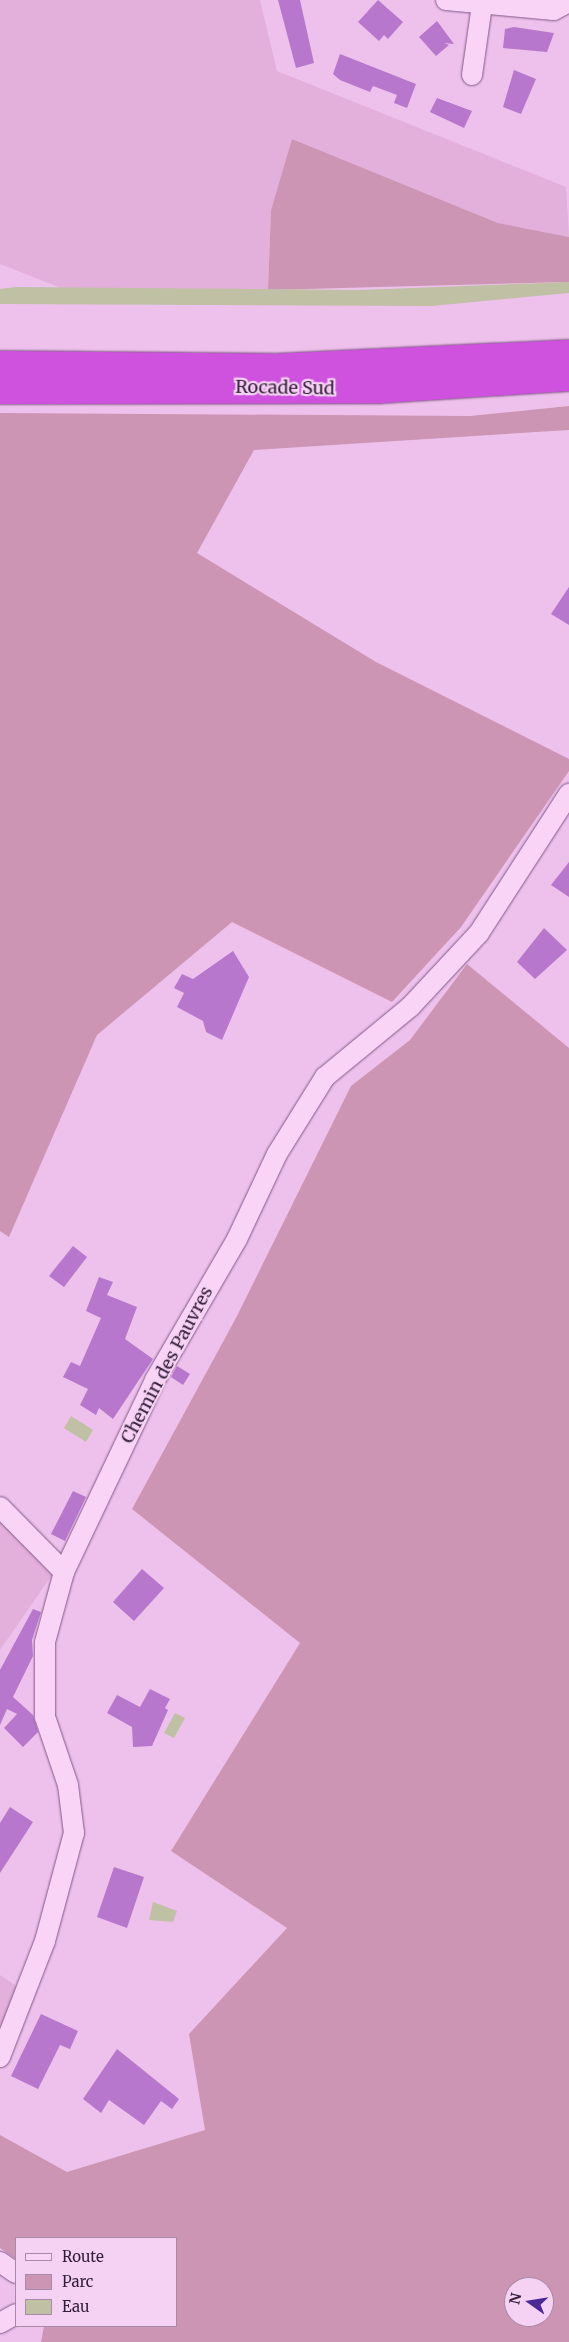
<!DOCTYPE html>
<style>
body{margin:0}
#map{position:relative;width:569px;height:2342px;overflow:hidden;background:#eec1ec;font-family:Merriweather,serif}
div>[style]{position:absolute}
.farmland>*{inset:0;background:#e3afdb}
.green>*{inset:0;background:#cc95b3}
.water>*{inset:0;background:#bfc0a4}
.building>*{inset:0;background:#b677cc}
.roads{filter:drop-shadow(0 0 1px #815987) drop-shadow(0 0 1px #815987)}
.minor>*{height:20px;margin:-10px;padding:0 10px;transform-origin:10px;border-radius:10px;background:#f9d4f7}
.highway>*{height:28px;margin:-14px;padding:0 14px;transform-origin:14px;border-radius:14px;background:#ce52dd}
span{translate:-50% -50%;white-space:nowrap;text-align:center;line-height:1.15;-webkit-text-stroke:4.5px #f5d1f4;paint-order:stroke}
.street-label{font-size:18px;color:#321d37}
.legend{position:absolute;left:15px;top:2237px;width:162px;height:90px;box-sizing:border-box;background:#f5d1f4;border:1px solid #a789a8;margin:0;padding:6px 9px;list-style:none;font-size:15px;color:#321d37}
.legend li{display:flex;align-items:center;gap:10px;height:25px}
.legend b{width:25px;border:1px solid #a789a8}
.north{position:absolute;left:504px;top:2277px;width:50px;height:50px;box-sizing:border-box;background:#f5d1f4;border:1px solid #a789a8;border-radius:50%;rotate:283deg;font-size:14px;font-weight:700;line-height:20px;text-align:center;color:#321d37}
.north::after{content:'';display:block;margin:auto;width:18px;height:22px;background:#4c2996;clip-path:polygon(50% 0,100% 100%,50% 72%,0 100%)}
</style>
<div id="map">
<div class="farmland">
<div style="clip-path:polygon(0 0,260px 0,277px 71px,566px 187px,569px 237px,498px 223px,292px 139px,271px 210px,268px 290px,61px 288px,0 264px)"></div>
<div style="clip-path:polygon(0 1515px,14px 1525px,52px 1575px,0 1650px)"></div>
<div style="clip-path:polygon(0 1975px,18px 1987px,0 2029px)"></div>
</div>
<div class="green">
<div style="clip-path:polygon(292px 139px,498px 223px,569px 237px,569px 282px,268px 290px,271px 210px)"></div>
<div style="clip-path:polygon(569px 406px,569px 430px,254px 450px,197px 553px,376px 662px,569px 759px,569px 771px,461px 927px,392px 1002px,232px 922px,97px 1035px,9px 1237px,0 1231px,0 413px,470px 416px)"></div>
<div style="clip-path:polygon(evenodd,467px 964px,569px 1048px,569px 2342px,41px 2342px,44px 2326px,176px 2326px,176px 2238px,16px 2238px,16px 2259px,0 2248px,0 2135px,67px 2172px,205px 2130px,189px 2034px,287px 1928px,171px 1851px,300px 1643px,132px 1509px,236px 1318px,351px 1086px,410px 1040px,467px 964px,514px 2287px,544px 2287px,544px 2317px,514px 2317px,514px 2287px)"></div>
</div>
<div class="water">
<div style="clip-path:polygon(569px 282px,569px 293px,432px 306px,0 304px,0 289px,17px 287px,359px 290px)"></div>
<div style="clip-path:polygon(71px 1416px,93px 1430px,86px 1442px,64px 1428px)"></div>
<div style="clip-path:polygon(175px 1713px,185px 1718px,174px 1738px,164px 1733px)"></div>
<div style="clip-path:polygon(153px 1902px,177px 1911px,173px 1922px,149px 1920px)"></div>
</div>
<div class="building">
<div style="clip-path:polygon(278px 0,300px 0,314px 63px,296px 68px)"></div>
<div style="clip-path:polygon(378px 0,403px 22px,388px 39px,384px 35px,379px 41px,358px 22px)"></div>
<div style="clip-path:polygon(437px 21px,454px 44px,444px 43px,449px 45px,436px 56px,419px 37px)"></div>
<div style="clip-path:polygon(514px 27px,554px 33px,547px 52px,503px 48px,505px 29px)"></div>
<div style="clip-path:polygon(340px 54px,416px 84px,407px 108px,394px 103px,397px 95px,373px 86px,370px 92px,340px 80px,333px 74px)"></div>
<div style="clip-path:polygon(514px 70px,536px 79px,521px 114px,503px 107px)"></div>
<div style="clip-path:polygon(437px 98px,472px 111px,464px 128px,430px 112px)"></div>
<div style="clip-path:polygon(569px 587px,569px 625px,551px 614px)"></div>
<div style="clip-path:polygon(569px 862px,569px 897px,551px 885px)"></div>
<div style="clip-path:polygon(544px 928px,567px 950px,535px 979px,517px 962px)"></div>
<div style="clip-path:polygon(233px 951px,249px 977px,222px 1040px,206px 1032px,203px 1021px,177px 1007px,184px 993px,174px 988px,182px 974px,193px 979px)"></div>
<div style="clip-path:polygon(73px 1246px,87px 1257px,64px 1287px,49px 1276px)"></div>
<div style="clip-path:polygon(99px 1277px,113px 1282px,107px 1295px,137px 1307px,125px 1339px,153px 1359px,113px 1419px,99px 1408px,96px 1415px,80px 1405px,88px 1389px,63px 1377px,71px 1362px,80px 1366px,101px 1318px,86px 1311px)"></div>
<div style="clip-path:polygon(177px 1366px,190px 1374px,183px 1385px,171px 1377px)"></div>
<div style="clip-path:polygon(73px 1491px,86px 1497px,65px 1541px,51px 1534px)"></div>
<div style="clip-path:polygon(142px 1569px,164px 1588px,134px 1621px,113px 1602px)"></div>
<div style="clip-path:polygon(33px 1609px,41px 1612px,32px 1640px,33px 1656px,13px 1697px,33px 1715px,38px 1732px,23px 1747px,4px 1728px,17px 1714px,7px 1709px,0 1725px,0 1670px)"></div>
<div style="clip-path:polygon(150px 1689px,170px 1699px,165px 1708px,168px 1710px,152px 1746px,133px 1747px,132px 1727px,107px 1713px,117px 1695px,140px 1707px)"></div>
<div style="clip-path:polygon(10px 1807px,33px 1822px,0 1873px,0 1823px)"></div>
<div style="clip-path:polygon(114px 1867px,144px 1877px,127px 1928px,97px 1917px)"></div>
<div style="clip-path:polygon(41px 2014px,78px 2031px,70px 2049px,60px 2045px,38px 2089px,11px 2076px)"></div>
<div style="clip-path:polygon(117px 2049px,179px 2099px,172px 2109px,161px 2101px,144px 2125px,109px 2100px,101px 2113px,83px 2099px)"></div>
</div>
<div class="roads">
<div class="minor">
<div style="left:446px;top:0;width:108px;rotate:5.3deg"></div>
<div style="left:554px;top:10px;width:17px;rotate:-28deg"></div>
<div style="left:472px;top:75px;width:71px;rotate:-81.9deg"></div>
<div style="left:0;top:1507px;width:91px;rotate:45.4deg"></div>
<div style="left:0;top:2057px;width:124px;rotate:-68.8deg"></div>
<div style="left:45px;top:1941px;width:112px;rotate:-75deg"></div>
<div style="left:74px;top:1833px;width:48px;rotate:-97.1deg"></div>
<div style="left:68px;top:1785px;width:72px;rotate:-108.7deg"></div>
<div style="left:45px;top:1717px;width:75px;rotate:-90deg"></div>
<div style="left:45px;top:1642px;width:73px;rotate:-74.8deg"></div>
<div style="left:64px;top:1572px;width:212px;rotate:-64.6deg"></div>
<div style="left:155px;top:1380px;width:163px;rotate:-59.8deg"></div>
<div style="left:237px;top:1239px;width:94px;rotate:-64.8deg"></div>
<div style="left:277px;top:1154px;width:91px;rotate:-58.1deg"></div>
<div style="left:325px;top:1077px;width:110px;rotate:-39.5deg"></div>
<div style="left:410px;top:1007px;width:101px;rotate:-47deg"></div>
<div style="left:479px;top:933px;width:166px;rotate:-57.1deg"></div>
<div style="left:0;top:2262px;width:19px;rotate:35deg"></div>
<div style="left:0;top:2323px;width:18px;rotate:-29deg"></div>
</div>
<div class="highway">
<div style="left:0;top:365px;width:272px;rotate:0.6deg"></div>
<div style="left:272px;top:368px;width:297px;rotate:-2.7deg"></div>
<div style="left:0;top:390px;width:382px;rotate:-0.1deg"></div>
<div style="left:382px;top:389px;width:187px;rotate:-3.7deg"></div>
</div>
</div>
<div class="street-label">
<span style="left:285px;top:388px;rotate:1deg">Rocade Sud</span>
<span style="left:167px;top:1365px;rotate:-62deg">Chemin des Pauvres</span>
</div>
<ul class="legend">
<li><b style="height:6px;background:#f9d4f7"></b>Route</li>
<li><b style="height:14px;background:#cc95b3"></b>Parc</li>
<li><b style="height:14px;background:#bfc0a4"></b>Eau</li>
</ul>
<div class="north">N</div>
</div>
